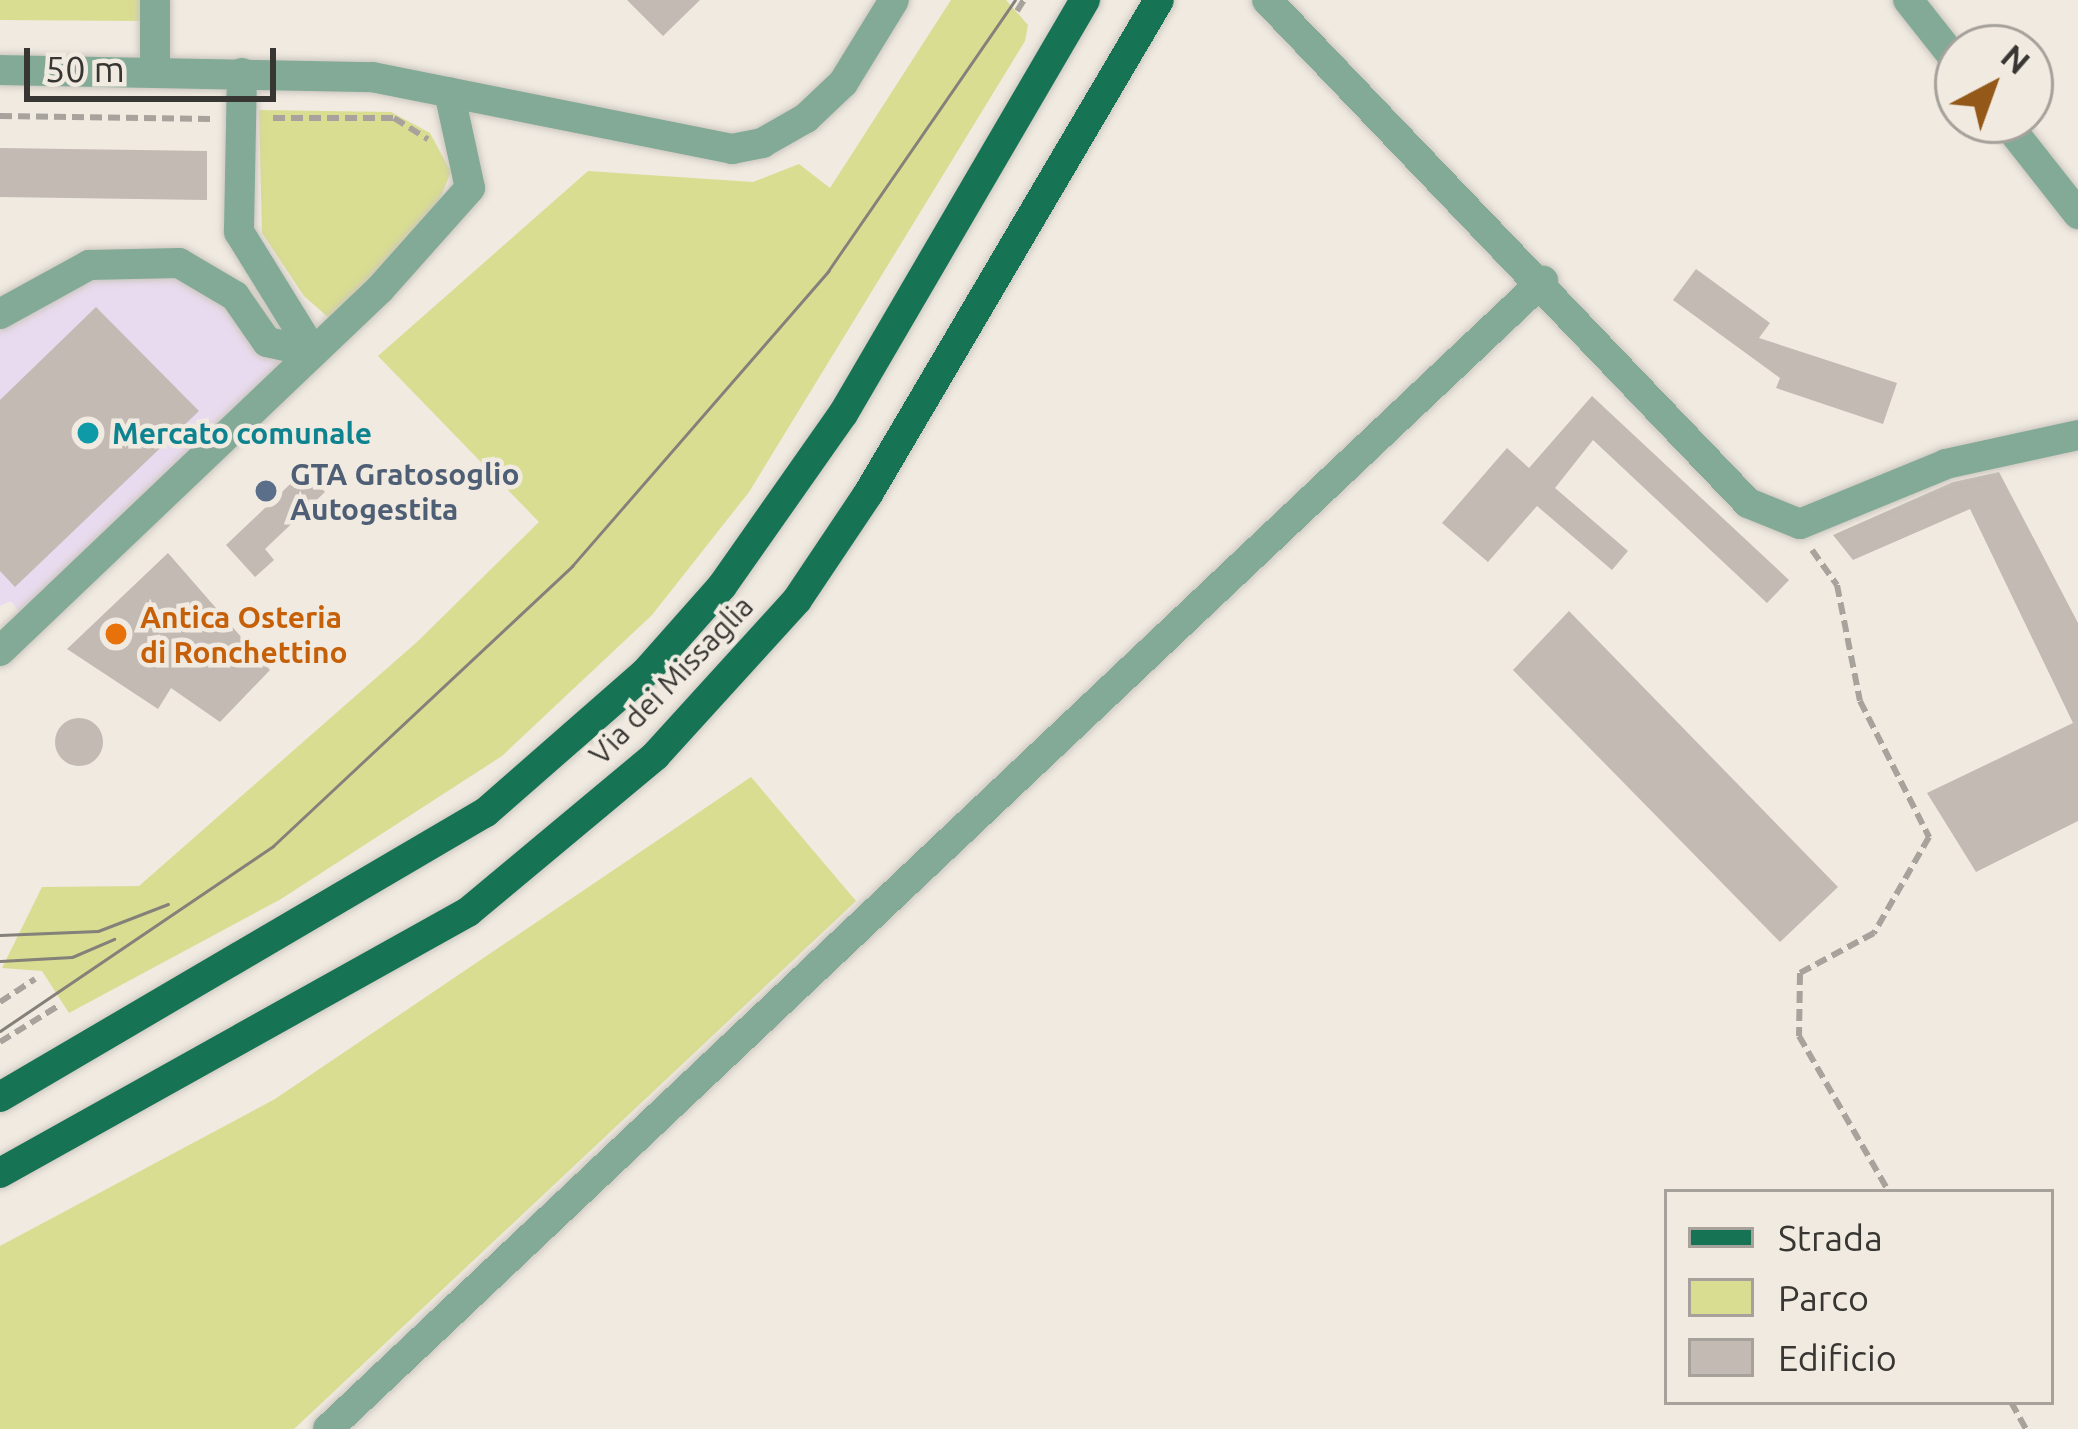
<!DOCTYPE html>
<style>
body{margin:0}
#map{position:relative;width:2078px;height:1429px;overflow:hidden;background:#f0eae1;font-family:Ubuntu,sans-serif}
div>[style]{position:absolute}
.commercial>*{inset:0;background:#e9dbef}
.green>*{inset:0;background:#d9dd91}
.building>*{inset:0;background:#c2bab3}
.round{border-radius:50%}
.path>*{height:6px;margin-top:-3px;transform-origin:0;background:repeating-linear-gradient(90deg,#a7a39c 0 12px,transparent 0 18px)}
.roads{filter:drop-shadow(0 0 3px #cbc6be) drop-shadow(0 0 3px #cbc6be)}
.minor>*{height:30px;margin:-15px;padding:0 15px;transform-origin:15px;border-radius:15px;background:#82aa97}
.major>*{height:30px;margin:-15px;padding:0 15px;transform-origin:15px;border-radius:15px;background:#167353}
.tram>*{height:3px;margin:-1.5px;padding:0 1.5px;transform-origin:1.5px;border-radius:1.5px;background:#84807a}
.dots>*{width:33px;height:33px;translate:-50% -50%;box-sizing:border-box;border:6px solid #f0eae1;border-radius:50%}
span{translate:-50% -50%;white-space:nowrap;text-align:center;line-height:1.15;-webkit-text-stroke:9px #f0eae1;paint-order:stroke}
.culture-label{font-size:30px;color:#0d838f;font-weight:700}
.left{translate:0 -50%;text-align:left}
.service-label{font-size:30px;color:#4e5e75;font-weight:700}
.food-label{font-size:30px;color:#c56008;font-weight:700}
.street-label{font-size:30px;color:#383632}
.legend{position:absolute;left:1664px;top:1189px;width:390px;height:216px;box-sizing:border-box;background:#f0eae1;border:3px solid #a6a29b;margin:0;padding:15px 21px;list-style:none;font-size:36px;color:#383632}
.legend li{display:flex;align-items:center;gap:24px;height:60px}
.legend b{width:60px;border:3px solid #a6a29b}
.north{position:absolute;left:1934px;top:24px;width:120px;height:120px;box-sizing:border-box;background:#f0eae1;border:3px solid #a6a29b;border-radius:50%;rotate:41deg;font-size:33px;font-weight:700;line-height:48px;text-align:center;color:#383632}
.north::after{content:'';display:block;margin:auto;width:42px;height:54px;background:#945819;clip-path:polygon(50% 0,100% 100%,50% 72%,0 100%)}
.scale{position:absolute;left:24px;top:48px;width:252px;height:54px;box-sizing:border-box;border:6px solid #383632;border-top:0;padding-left:15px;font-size:36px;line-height:42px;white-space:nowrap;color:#383632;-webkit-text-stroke:9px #f0eae1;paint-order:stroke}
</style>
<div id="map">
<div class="commercial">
<div style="clip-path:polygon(179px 263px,267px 342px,313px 352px,27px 622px,11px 601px,0 606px,0 314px,89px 265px)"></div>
</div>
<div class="green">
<div style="clip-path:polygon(0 0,141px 0,141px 21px,0 20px)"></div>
<div style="clip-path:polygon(951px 0,1006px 0,1028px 25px,1025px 41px,749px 492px,652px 615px,502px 756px,281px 899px,69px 1013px,42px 971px,2px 968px,42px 887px,139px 886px,417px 642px,539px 522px,378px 356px,588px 171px,753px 182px,799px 164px,830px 188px)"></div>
<div style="clip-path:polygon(259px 110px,391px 112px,430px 133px,451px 172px,432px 218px,330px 319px,304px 296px,262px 233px)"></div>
<div style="clip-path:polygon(751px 777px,856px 901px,294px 1429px,0 1429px,0 1246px,275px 1099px)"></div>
</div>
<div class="building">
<div style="clip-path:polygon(627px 0,700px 0,663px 36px)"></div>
<div style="clip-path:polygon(0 148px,207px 151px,207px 200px,0 197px)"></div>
<div style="clip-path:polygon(1696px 269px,1770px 323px,1759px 338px,1897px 383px,1883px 424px,1776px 388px,1780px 378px,1673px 300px)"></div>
<div style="clip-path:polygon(96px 307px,199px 411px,15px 587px,0 571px,0 400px)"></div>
<div style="clip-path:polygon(1592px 396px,1789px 580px,1767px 603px,1593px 440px,1555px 488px,1628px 551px,1612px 570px,1537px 506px,1488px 562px,1442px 523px,1507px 448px,1529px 468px)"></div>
<div style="clip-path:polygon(305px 470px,325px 492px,265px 549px,274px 560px,255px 577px,226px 545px)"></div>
<div style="clip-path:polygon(1999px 472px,2078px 623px,2078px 821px,1976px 872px,1927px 793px,2073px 723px,1970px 509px,1853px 560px,1833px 535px,1953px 482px)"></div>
<div style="clip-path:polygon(168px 553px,270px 670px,220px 722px,171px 688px,158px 709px,67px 649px)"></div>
<div style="clip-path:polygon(1569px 611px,1838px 887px,1780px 942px,1513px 670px)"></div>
<div class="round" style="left:55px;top:718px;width:48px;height:48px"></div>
</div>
<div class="path">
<div style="left:1017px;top:11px;width:13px;rotate:-58deg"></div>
<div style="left:0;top:116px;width:212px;rotate:0.8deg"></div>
<div style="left:273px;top:118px;width:121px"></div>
<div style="left:394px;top:118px;width:40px;rotate:32deg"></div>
<div style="left:1812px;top:550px;width:43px;rotate:54.5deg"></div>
<div style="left:1837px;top:585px;width:118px;rotate:78.8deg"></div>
<div style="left:1860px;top:701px;width:153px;rotate:63.1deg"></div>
<div style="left:1929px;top:837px;width:111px;rotate:119.8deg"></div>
<div style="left:1874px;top:933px;width:84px;rotate:151.6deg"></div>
<div style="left:1800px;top:973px;width:63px;rotate:90.9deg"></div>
<div style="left:1799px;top:1036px;width:180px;rotate:60deg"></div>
<div style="left:0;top:1002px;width:42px;rotate:-33.3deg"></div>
<div style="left:0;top:1042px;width:68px;rotate:-31.8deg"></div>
<div style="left:2011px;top:1402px;width:31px;rotate:61deg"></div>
</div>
<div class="roads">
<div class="minor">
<div style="left:1267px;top:0;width:696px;rotate:46.28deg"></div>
<div style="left:1748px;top:503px;width:56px;rotate:22deg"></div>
<div style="left:1800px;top:524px;width:158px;rotate:-22.3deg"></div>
<div style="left:1946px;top:464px;width:135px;rotate:-12.4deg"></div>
<div style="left:1908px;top:0;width:80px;rotate:51.6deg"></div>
<div style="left:0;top:70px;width:372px;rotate:1.1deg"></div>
<div style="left:372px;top:77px;width:367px;rotate:11.3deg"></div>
<div style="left:732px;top:149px;width:31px;rotate:-11deg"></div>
<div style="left:762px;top:143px;width:51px;rotate:-29.6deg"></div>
<div style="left:806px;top:118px;width:51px;rotate:-43.4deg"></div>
<div style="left:843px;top:83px;width:97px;rotate:-58.4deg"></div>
<div style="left:155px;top:71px;width:71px;rotate:-90deg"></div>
<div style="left:242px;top:73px;width:159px;rotate:91.1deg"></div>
<div style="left:239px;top:232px;width:141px;rotate:58.3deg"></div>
<div style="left:2004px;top:120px;width:120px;rotate:51.8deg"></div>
<div style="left:0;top:314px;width:102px;rotate:-28.8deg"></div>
<div style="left:89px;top:265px;width:90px;rotate:-1.3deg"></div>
<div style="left:179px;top:263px;width:65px;rotate:30.5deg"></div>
<div style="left:235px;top:296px;width:56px;rotate:55.2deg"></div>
<div style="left:267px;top:342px;width:47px;rotate:12.3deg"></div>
<div style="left:0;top:651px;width:525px;rotate:-43.61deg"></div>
<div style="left:380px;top:289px;width:135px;rotate:-48.3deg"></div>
<div style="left:470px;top:188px;width:98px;rotate:-102.3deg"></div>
<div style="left:328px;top:1429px;width:1672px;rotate:-43.38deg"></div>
</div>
<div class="major">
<div style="left:0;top:1097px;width:563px;rotate:-30.39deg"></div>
<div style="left:486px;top:812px;width:213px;rotate:-41.2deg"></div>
<div style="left:646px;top:672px;width:115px;rotate:-48.5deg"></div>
<div style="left:722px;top:586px;width:210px;rotate:-54.9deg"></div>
<div style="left:843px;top:414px;width:480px;rotate:-59.7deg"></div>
<div style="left:0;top:1173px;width:536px;rotate:-29.15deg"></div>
<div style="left:468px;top:912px;width:244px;rotate:-39.8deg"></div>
<div style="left:655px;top:756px;width:211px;rotate:-47.7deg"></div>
<div style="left:797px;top:600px;width:128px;rotate:-56.2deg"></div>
<div style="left:868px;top:494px;width:573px;rotate:-59.5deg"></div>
</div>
</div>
<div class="tram">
<div style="left:0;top:935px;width:98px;rotate:-2.3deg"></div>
<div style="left:98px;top:931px;width:75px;rotate:-21.1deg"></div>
<div style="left:0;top:961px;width:72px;rotate:-3.2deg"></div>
<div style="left:72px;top:957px;width:46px;rotate:-23.2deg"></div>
<div style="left:0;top:1031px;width:330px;rotate:-34.1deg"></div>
<div style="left:273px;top:846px;width:410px;rotate:-43.1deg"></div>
<div style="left:572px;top:566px;width:391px;rotate:-49deg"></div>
<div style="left:828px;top:271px;width:329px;rotate:-55.4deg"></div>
</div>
<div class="dots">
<div style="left:88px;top:433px;background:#0f9aa8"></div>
<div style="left:266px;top:491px;background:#5c6f8a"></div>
<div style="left:116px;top:634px;background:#e8710a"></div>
</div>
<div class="culture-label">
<span class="left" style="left:112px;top:433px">Mercato comunale</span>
</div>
<div class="service-label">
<span class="left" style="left:290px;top:491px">GTA Gratosoglio<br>Autogestita</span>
</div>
<div class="food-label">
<span class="left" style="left:140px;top:634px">Antica Osteria<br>di Ronchettino</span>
</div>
<div class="street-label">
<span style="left:671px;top:680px;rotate:-46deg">Via dei Missaglia</span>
</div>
<ul class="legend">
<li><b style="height:15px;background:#167353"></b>Strada</li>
<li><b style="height:33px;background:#d9dd91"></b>Parco</li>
<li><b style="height:33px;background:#c2bab3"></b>Edificio</li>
</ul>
<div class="north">N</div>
<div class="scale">50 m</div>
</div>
